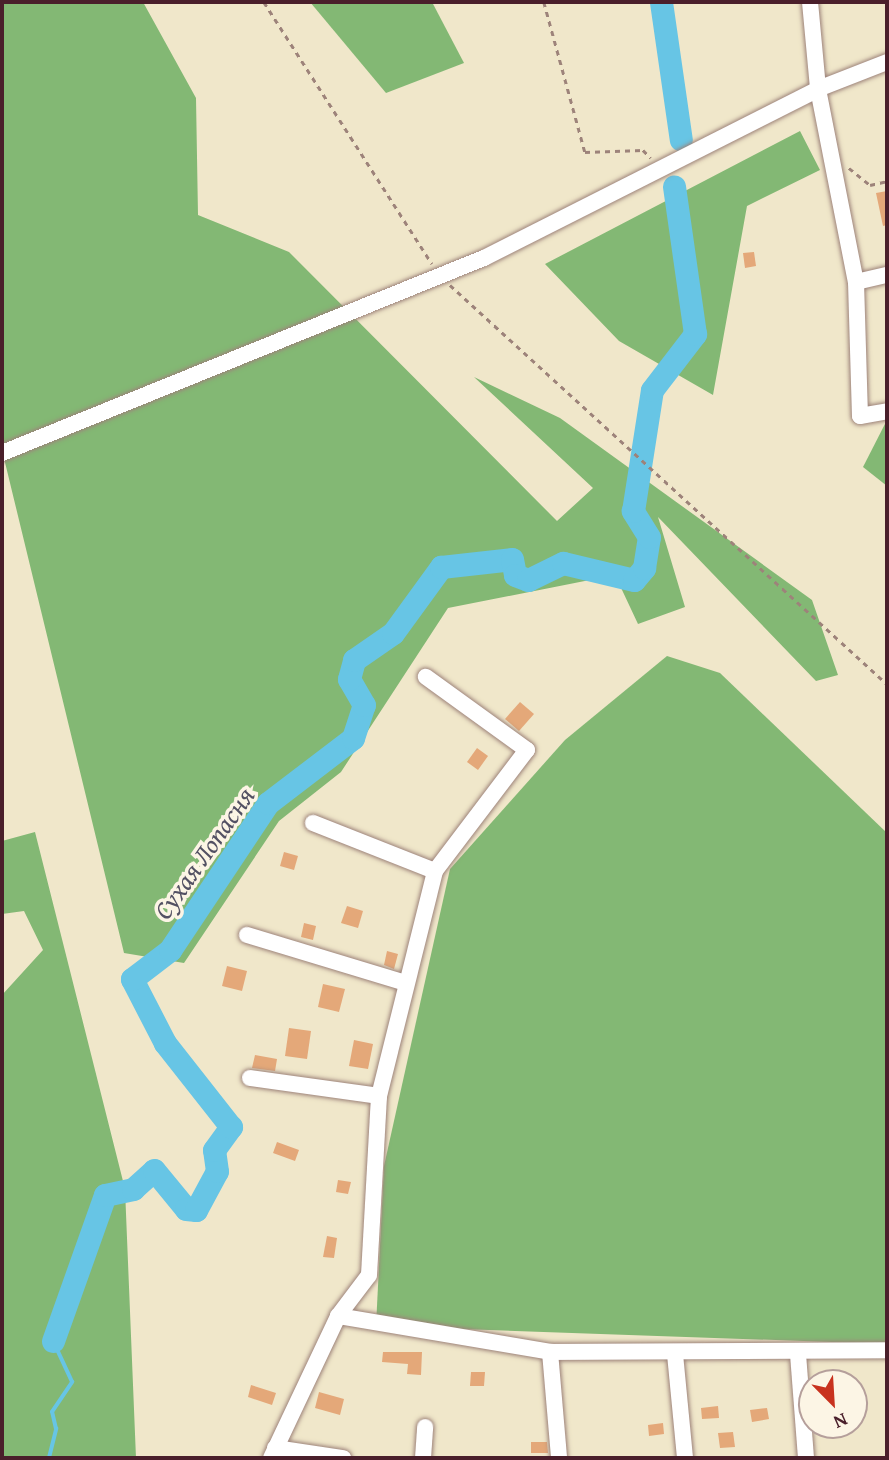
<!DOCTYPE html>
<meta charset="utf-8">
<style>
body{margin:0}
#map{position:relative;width:889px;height:1460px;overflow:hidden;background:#f0e7ca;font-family:"Gentium Book Plus",serif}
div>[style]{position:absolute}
.forest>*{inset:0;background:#83b874}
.stream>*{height:3.5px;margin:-1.75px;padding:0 1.75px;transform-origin:1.75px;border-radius:1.75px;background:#67c5e5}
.river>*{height:23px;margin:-11.5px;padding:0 11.5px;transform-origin:11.5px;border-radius:11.5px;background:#67c5e5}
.building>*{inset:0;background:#e4a879}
.path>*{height:2.5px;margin-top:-1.25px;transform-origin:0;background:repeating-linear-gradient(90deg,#9d837a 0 5px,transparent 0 10px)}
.roads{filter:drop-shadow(0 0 2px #9d837a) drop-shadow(0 0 2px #9d837a)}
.minor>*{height:16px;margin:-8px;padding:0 8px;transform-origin:8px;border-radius:8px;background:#fff}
span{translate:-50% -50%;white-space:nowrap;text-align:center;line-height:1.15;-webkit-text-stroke:7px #fcf5e5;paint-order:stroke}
.water-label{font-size:26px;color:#535163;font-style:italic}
.frame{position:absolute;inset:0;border:4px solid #4a1f2b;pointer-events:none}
.north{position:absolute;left:798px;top:1369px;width:70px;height:70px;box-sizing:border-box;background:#fcf5e5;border:2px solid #b59f9b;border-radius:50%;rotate:156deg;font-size:19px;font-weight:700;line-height:28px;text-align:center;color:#4a1f2b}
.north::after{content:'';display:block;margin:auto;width:24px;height:32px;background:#c8321e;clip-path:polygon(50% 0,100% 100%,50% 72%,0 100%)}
</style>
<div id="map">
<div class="forest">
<div style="clip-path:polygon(2px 2px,143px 2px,196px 98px,198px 215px,289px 252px,557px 521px,593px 488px,474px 377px,560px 418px,812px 600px,838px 675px,816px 681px,658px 517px,685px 607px,638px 624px,615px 575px,448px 608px,341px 772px,279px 821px,184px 963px,124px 953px,2px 450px)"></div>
<div style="clip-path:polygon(310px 2px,432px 2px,464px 63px,386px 93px)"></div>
<div style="clip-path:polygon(800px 131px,820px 170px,747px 206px,713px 395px,619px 341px,545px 264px)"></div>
<div style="clip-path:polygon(887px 420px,887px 486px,863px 467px)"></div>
<div style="clip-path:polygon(667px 656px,720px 673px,887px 833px,887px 1344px,376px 1326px,384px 1166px,450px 869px,565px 740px)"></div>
<div style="clip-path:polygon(35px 832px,125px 1189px,136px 1458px,2px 1458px,2px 995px,43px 950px,24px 911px,2px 914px,2px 841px)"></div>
</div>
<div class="stream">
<div style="left:49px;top:1458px;width:30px;rotate:-76deg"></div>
<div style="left:56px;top:1429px;width:17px;rotate:-103deg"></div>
<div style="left:52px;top:1412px;width:36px;rotate:-56deg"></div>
<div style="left:72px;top:1382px;width:45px;rotate:-114.9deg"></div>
</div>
<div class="river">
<div style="left:661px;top:2px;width:139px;rotate:81.8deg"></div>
<div style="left:53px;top:1341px;width:155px;rotate:-70.4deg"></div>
<div style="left:105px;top:1195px;width:29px;rotate:-12deg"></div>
<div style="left:133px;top:1189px;width:28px;rotate:-42deg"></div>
<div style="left:154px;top:1170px;width:50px;rotate:50.6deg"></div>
<div style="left:186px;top:1209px;width:10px;rotate:6deg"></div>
<div style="left:196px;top:1210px;width:44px;rotate:-61.7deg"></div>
<div style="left:217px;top:1171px;width:21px;rotate:-98deg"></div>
<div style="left:214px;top:1150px;width:29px;rotate:-54deg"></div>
<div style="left:231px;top:1127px;width:107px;rotate:-128.2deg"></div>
<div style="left:165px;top:1043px;width:72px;rotate:-117.3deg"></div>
<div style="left:132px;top:979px;width:48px;rotate:-37.3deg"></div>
<div style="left:170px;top:950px;width:177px;rotate:-56.3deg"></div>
<div style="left:268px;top:803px;width:107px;rotate:-37.4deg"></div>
<div style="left:353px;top:738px;width:35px;rotate:-72deg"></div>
<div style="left:364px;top:705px;width:30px;rotate:-120deg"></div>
<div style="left:349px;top:679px;width:20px;rotate:-75deg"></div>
<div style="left:354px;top:660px;width:47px;rotate:-34.7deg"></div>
<div style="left:393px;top:633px;width:82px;rotate:-54deg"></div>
<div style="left:441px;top:567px;width:71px;rotate:-6.4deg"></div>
<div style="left:512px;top:559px;width:16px;rotate:79deg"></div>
<div style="left:515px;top:575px;width:14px;rotate:21deg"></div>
<div style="left:528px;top:580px;width:39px;rotate:-26deg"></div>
<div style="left:563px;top:563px;width:73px;rotate:13.5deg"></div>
<div style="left:634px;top:580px;width:16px;rotate:-50deg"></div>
<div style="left:644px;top:568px;width:31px;rotate:-81deg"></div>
<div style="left:649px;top:537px;width:31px;rotate:-122deg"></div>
<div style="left:633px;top:511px;width:122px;rotate:-81.1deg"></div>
<div style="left:652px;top:390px;width:71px;rotate:-52.5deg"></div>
<div style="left:695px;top:334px;width:149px;rotate:-98.1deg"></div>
</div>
<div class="building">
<div style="clip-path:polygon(887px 191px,887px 225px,883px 226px,876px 193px)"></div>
<div style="clip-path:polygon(754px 252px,756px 266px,745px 268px,743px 253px)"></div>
<div style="clip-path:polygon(520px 702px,534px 714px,519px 731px,505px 719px)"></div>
<div style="clip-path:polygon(477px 748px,488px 756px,478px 770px,467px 762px)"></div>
<div style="clip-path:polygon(284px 852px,298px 856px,294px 870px,280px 866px)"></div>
<div style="clip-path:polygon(347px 906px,363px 911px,358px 928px,341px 923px)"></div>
<div style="clip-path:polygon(304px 923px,316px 926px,313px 940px,301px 937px)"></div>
<div style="clip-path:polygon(387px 951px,398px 954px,394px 969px,384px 965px)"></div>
<div style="clip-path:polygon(227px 966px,247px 971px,242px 991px,222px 986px)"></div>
<div style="clip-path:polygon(323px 984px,345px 989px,339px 1012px,318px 1007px)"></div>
<div style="clip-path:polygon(289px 1028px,311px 1031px,307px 1059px,285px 1056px)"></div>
<div style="clip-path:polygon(354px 1040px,373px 1044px,368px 1069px,349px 1066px)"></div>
<div style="clip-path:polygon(255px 1055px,277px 1059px,275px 1071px,252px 1068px)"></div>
<div style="clip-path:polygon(277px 1142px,299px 1150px,295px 1161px,273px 1153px)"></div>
<div style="clip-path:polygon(338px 1180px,351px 1182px,348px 1194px,336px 1192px)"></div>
<div style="clip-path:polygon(327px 1236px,337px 1238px,334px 1258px,323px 1257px)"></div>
<div style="clip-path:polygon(383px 1352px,422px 1352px,421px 1375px,407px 1374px,408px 1364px,382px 1362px)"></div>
<div style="clip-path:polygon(471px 1372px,485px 1372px,484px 1386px,470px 1386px)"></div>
<div style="clip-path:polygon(251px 1385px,276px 1393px,272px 1405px,248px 1397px)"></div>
<div style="clip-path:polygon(319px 1392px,344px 1399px,340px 1415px,315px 1408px)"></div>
<div style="clip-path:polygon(718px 1406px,719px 1418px,702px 1419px,701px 1408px)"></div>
<div style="clip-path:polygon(767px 1408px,769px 1419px,752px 1422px,750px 1410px)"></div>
<div style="clip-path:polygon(663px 1423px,664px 1434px,649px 1436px,648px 1425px)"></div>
<div style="clip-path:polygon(733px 1432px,735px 1447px,720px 1448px,718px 1433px)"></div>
<div style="clip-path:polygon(531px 1442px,547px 1442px,548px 1453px,531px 1453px)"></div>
</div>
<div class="path">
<div style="left:264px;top:2px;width:311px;rotate:57.3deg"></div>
<div style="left:544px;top:2px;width:156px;rotate:74.7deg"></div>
<div style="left:585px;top:152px;width:58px;rotate:-2deg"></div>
<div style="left:643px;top:150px;width:11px;rotate:45deg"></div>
<div style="left:849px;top:168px;width:27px;rotate:39deg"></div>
<div style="left:870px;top:185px;width:17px;rotate:-13deg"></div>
<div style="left:450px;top:285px;width:592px;rotate:42.4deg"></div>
</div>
<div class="roads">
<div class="minor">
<div style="left:810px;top:2px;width:87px;rotate:84.7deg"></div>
<div style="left:818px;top:89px;width:197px;rotate:78.9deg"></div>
<div style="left:856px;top:282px;width:32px;rotate:-13deg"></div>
<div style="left:856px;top:282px;width:134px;rotate:88.3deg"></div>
<div style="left:860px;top:416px;width:27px;rotate:-10deg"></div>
<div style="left:2px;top:453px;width:520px;rotate:-22.03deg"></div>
<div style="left:484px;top:258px;width:374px;rotate:-26.8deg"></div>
<div style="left:818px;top:89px;width:74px;rotate:-21.4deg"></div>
<div style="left:313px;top:823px;width:131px;rotate:21.5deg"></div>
<div style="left:247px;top:935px;width:166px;rotate:16.8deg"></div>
<div style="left:250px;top:1078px;width:130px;rotate:7.9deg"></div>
<div style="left:338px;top:1316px;width:215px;rotate:9.6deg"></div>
<div style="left:550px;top:1352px;width:337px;rotate:-0.3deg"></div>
<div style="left:550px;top:1352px;width:106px;rotate:85.1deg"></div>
<div style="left:675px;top:1354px;width:104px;rotate:84.5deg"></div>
<div style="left:798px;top:1354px;width:104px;rotate:85.6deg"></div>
<div style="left:275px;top:1448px;width:69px;rotate:8.4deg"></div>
<div style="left:271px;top:1458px;width:157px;rotate:-64.7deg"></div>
<div style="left:338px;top:1316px;width:51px;rotate:-52.9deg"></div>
<div style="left:369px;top:1275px;width:179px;rotate:-86.8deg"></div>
<div style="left:379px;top:1096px;width:232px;rotate:-76deg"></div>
<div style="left:435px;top:871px;width:152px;rotate:-52.8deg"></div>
<div style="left:527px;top:750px;width:125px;rotate:-144.1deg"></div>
<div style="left:423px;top:1458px;width:31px;rotate:-86deg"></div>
</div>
</div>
<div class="water-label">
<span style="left:204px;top:853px;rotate:-55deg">Сухая Лопасня</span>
</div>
<div class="frame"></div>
<div class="north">N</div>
</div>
